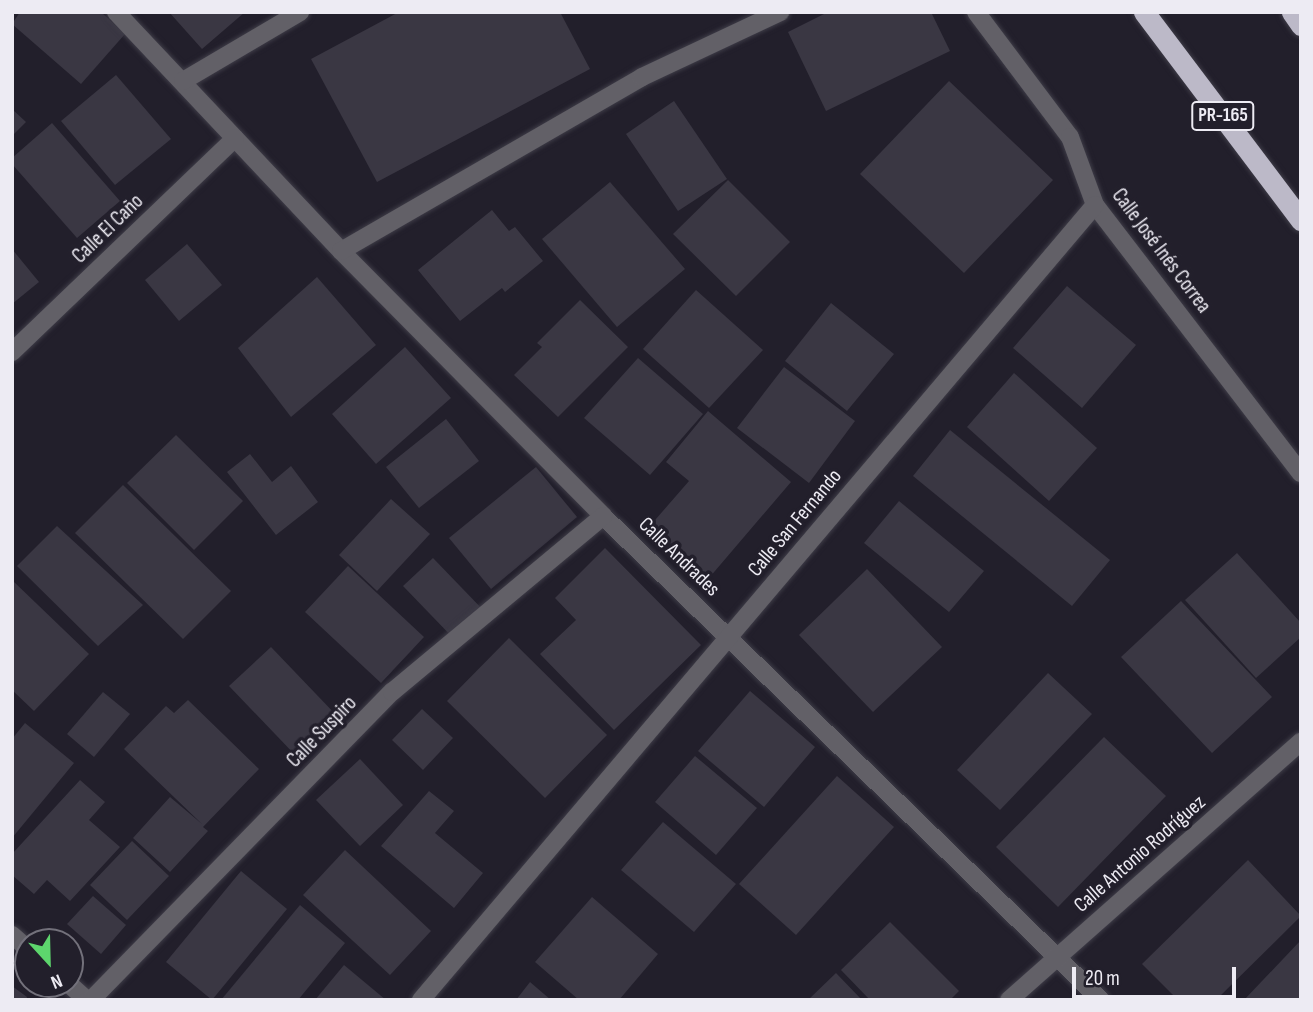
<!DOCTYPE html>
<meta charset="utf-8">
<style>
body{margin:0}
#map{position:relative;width:1313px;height:1012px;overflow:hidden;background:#221f2b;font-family:"Sofia Sans Condensed",sans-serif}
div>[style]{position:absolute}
.building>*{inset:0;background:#3a3743}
.roads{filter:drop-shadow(0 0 2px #3e3c47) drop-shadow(0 0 2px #3e3c47)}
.minor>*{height:18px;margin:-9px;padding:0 9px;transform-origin:9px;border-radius:9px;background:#626067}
.highway>*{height:21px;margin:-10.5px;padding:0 10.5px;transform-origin:10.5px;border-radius:10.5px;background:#bcb9c8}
span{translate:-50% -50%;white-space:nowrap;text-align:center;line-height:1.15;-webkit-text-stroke:7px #221f2b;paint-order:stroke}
.shield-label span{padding:2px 5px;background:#221f2b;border:2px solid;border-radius:5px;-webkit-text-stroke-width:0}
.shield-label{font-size:19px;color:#edebf3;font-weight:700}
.street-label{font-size:21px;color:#edebf3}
.frame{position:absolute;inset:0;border:14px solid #edebf3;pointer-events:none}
.north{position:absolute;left:14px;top:928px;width:70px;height:70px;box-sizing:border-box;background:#221f2b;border:2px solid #73717b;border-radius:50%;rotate:158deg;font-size:19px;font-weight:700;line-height:28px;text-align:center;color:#edebf3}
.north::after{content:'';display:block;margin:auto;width:24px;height:32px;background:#5dd56d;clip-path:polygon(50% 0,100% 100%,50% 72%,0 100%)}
.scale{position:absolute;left:1072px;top:967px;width:164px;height:32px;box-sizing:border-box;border:4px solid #edebf3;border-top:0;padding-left:9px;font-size:21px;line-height:24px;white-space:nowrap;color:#edebf3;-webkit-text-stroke:5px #221f2b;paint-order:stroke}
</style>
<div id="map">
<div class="building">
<div style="clip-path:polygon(20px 12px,101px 12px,125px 34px,81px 84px,12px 24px)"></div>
<div style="clip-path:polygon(169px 12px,245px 12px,202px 49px)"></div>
<div style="clip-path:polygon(399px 12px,560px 12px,590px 69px,377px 182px,311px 59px)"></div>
<div style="clip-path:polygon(828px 12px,931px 12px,950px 51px,826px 111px,788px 32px)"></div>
<div style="clip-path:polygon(116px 75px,171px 139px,115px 185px,61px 121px)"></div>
<div style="clip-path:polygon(949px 81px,1053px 180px,964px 273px,860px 174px)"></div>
<div style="clip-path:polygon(674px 101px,727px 179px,678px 211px,626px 134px)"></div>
<div style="clip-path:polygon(12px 109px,26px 122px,12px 136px)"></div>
<div style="clip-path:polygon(52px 123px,120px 201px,77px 238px,12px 164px,12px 158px)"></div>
<div style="clip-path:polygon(728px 180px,790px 242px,736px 296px,673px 234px)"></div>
<div style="clip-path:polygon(610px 182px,685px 269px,617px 327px,542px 239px)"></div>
<div style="clip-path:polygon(492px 210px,509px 231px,515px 227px,543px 261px,505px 292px,502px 288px,460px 321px,418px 270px)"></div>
<div style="clip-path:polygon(187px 244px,222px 285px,179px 321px,145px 280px)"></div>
<div style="clip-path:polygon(12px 249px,39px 282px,12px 304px)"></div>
<div style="clip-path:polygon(317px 277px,376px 345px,291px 417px,238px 348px)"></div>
<div style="clip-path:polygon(1067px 286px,1136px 345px,1082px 408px,1013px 348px)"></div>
<div style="clip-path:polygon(696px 290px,763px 350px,709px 408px,643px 349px)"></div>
<div style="clip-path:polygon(580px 300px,628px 347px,558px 417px,514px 375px,542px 347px,537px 343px)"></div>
<div style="clip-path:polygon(831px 303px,894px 354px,847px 411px,785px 361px)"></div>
<div style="clip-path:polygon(405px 347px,451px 398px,376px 464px,332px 414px)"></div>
<div style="clip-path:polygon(638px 358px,703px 414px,650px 475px,584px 418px)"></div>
<div style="clip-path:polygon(784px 367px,855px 421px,809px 483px,737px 428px)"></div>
<div style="clip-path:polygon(1014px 373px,1097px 448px,1049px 501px,967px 427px)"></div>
<div style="clip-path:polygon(708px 411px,791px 482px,709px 578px,649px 527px,689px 481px,666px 462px)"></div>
<div style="clip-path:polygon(446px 419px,479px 461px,419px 508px,386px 467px)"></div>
<div style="clip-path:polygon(950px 430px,1110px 560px,1072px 606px,913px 476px)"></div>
<div style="clip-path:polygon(176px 435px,243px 501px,194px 550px,127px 483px)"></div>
<div style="clip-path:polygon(250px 454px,272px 482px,291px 466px,318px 502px,276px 535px,227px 472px)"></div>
<div style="clip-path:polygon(536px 467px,577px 517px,491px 589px,449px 538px)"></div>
<div style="clip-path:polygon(123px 485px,231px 591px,183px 639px,75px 533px)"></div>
<div style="clip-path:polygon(391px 499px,430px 534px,377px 591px,339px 555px)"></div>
<div style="clip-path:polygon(899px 501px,984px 571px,949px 612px,864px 543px)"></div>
<div style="clip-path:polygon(57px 526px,143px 605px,98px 646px,17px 566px)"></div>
<div style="clip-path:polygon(605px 548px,701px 645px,614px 730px,540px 654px,576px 620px,555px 598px)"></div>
<div style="clip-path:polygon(1237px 553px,1301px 623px,1301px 637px,1256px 678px,1185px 600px)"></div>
<div style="clip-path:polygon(433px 558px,487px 614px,457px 642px,403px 586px)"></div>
<div style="clip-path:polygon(348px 566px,424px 637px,381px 683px,305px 612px)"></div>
<div style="clip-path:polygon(867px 569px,942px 647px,873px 712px,799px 635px)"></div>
<div style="clip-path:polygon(12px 580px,89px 654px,34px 711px,12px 690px)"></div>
<div style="clip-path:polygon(1181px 601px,1272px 697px,1212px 753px,1121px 657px)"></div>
<div style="clip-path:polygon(509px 638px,607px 735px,545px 798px,447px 701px)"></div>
<div style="clip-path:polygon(271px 647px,338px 717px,297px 757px,229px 686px)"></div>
<div style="clip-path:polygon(1048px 673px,1092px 714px,1000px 810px,957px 770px)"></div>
<div style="clip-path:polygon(750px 691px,815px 747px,764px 807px,698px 751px)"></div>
<div style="clip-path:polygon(103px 692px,130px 714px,94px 757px,67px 734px)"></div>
<div style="clip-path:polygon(188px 700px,259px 769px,203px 827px,208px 831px,170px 872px,133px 838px,170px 797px,202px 824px,124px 749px,166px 706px,174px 713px)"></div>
<div style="clip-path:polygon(422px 709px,453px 738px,423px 770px,392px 740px)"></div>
<div style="clip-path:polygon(25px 723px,74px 763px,12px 838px,12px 739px)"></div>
<div style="clip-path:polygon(1104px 737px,1166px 796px,1058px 907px,996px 847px)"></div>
<div style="clip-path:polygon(695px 756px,757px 808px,716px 855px,655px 802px)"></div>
<div style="clip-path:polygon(360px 759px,403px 805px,360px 846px,316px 800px)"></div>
<div style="clip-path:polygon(837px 776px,894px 827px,796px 935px,739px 884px)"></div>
<div style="clip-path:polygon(80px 780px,105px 802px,89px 820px,120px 847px,70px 901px,47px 880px,34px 894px,12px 875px,12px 854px)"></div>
<div style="clip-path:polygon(429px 791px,454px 811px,435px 833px,483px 873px,454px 908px,381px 846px)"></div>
<div style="clip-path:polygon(663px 822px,736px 884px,694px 932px,621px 870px)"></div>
<div style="clip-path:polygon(132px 841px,169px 876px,127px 920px,90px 885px)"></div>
<div style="clip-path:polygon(345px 850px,431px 931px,390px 975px,303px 895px)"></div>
<div style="clip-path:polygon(1248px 860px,1301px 916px,1216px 1000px,1178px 1000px,1142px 964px)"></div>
<div style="clip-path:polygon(241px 871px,287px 909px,212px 1000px,166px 962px)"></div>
<div style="clip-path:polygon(93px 896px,126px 925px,101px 954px,67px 924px)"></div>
<div style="clip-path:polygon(592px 897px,658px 954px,619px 1000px,579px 1000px,535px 962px)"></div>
<div style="clip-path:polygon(300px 905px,345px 943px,298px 1000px,221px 1000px)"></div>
<div style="clip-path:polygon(890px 922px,959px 991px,950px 1000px,870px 1000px,841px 970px)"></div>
<div style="clip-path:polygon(1301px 940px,1301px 1000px,1244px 1000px)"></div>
<div style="clip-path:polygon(344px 965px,386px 1000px,315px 1000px)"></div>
<div style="clip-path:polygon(836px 973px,862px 1000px,808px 1000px)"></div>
<div style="clip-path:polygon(530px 982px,551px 1000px,516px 1000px)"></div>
<div style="clip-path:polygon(12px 986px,27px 997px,26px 1000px,12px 1000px)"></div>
</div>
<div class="roads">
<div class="minor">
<div style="left:116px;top:12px;width:328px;rotate:46.7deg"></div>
<div style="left:341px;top:251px;width:373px;rotate:45.3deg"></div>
<div style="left:603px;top:516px;width:694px;rotate:44.18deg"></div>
<div style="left:976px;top:12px;width:156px;rotate:53.1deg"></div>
<div style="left:1070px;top:137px;width:72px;rotate:69.8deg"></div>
<div style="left:1095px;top:205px;width:338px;rotate:52.5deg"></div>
<div style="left:183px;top:81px;width:136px;rotate:-30.5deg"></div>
<div style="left:341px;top:251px;width:348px;rotate:-30deg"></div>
<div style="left:642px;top:77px;width:153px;rotate:-25.2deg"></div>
<div style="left:12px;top:352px;width:309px;rotate:-43.8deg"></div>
<div style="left:12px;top:935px;width:21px;rotate:41deg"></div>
<div style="left:69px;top:984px;width:24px;rotate:42deg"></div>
<div style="left:91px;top:1000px;width:431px;rotate:-45.7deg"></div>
<div style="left:392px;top:692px;width:275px;rotate:-39.8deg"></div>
<div style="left:421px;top:1000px;width:1042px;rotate:-49.71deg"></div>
<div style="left:1009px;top:1000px;width:390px;rotate:-41.5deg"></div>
</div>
<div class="highway">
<div style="left:1144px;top:12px;width:261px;rotate:53deg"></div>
<div style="left:1292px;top:12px;width:16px;rotate:55deg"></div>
</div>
</div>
<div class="shield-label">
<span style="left:1223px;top:116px">PR-165</span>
</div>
<div class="street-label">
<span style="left:108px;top:229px;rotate:-44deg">Calle El Caño</span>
<span style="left:1161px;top:251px;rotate:53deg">Calle José Inés Correa</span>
<span style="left:795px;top:523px;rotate:-50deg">Calle San Fernando</span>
<span style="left:679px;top:557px;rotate:44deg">Calle Andrades</span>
<span style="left:322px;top:732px;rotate:-46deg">Calle Suspiro</span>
<span style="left:1140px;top:854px;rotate:-41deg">Calle Antonio Rodríguez</span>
</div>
<div class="frame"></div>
<div class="north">N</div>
<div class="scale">20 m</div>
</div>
